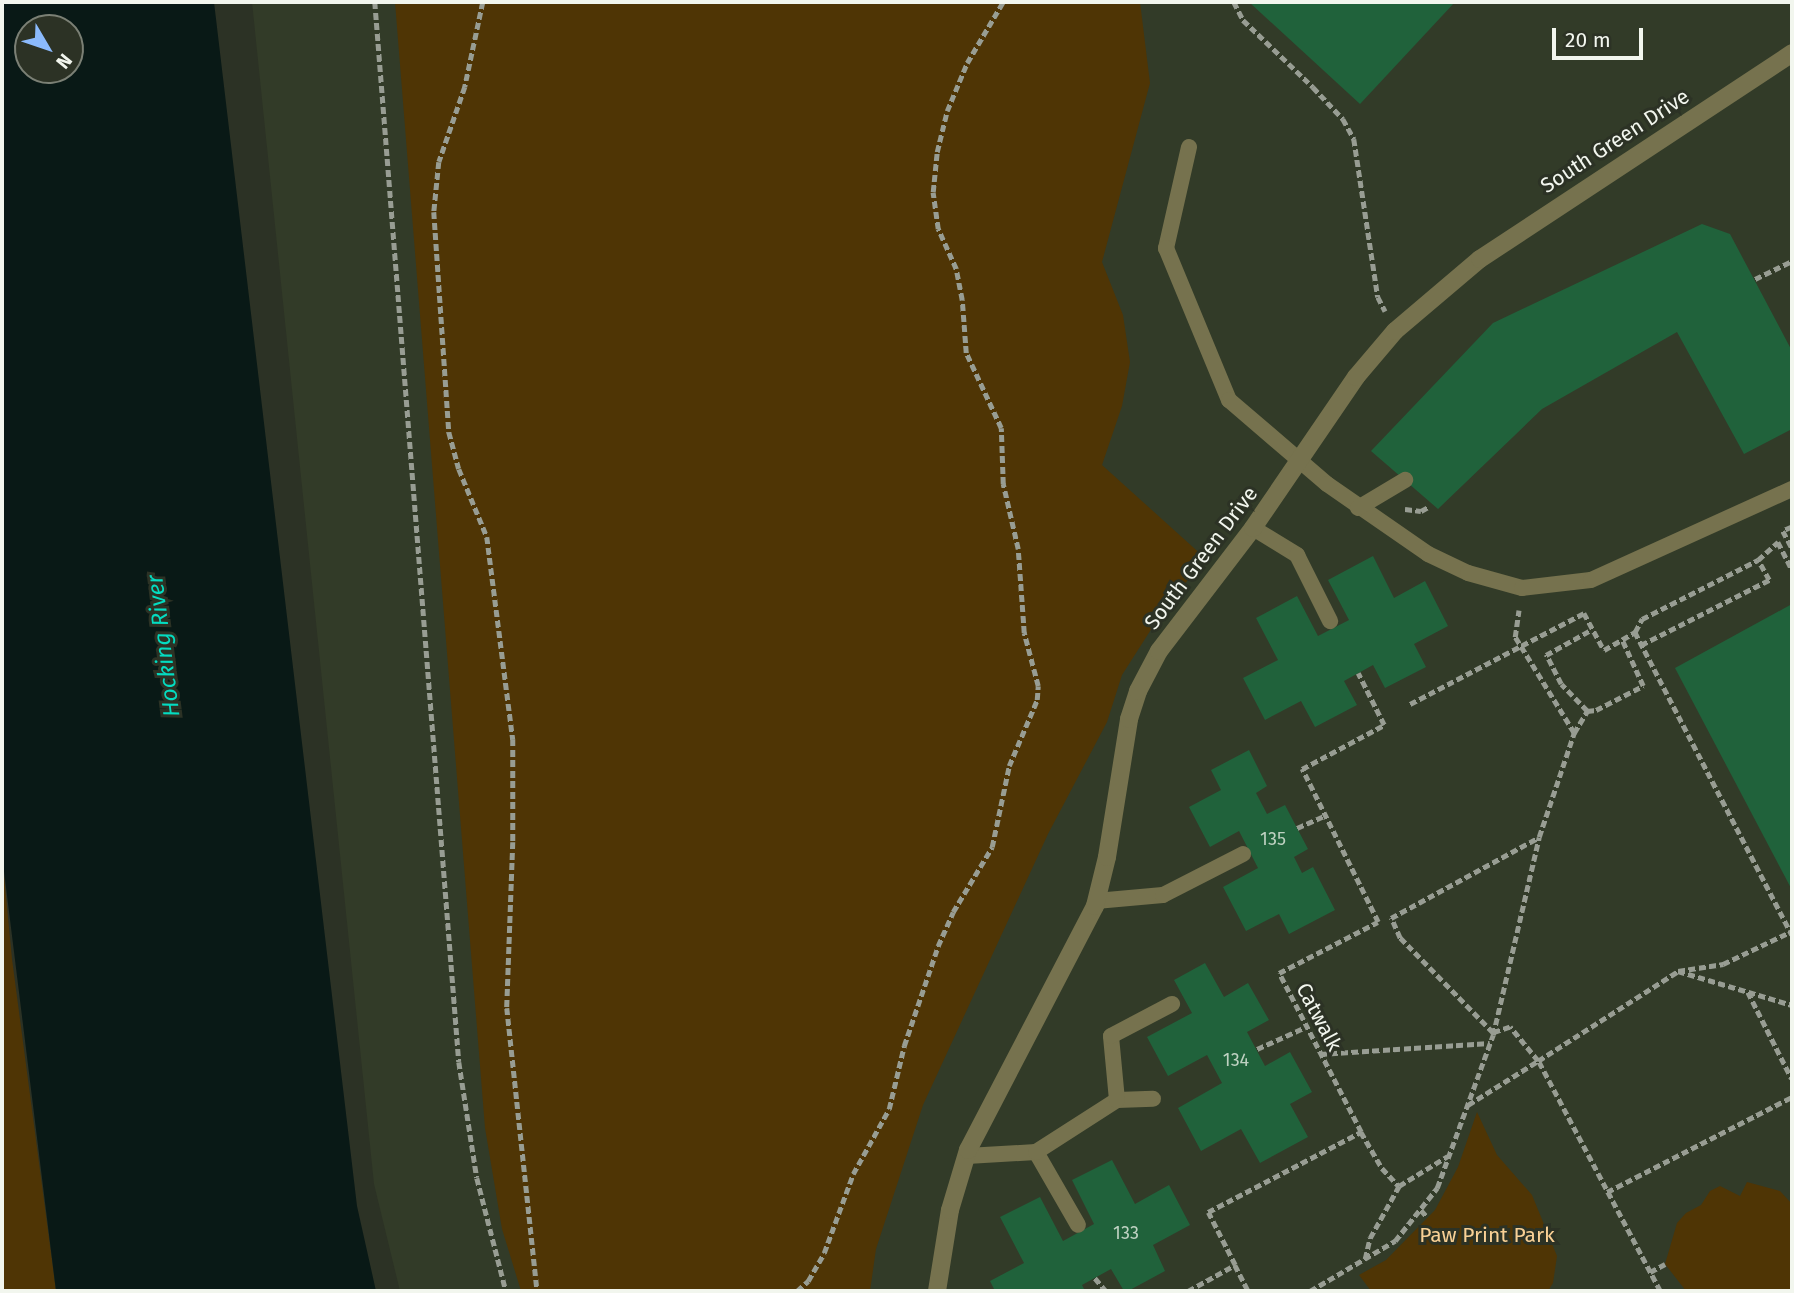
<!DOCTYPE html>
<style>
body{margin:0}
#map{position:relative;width:1794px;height:1293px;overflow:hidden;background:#2c3225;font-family:"Fira Sans",sans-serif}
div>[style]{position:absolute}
.built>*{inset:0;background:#323b28}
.green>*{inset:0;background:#4f3505}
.water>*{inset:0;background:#091916}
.building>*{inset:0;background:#20623b}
.path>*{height:4.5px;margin-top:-2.25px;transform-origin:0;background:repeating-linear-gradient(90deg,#989d93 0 7px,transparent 0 10.5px)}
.lane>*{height:16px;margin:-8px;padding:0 8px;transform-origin:8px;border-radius:8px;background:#76724e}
.street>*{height:18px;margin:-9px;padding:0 9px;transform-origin:9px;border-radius:9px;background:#76724e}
.path-bridge>*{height:4.5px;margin-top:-2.25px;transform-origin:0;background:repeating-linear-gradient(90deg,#989d93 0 7px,transparent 0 10.5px)}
span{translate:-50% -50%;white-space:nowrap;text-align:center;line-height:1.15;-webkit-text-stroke:6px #2c3225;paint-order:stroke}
.number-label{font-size:18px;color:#bed1c1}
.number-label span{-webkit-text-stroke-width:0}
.street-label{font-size:21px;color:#f2f6ee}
.park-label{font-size:21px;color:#f8d095}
.water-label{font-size:23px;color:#04dcc1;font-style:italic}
.frame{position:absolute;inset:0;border:4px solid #f2f6ee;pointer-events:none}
.north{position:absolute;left:14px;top:14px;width:70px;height:70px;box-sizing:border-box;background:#2c3225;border:2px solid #7b8075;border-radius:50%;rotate:129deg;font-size:19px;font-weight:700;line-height:28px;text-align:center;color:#f2f6ee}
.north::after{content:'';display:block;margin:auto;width:24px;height:32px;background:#8bbafc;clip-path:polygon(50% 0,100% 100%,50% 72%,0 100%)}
.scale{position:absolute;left:1552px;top:28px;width:91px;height:32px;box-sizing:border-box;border:4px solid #f2f6ee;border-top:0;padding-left:9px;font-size:21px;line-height:24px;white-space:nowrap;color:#f2f6ee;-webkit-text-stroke:5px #2c3225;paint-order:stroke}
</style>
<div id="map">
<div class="built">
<div style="clip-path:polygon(252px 2px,1792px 2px,1792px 1291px,400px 1291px,374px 1184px)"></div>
</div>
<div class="green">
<div style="clip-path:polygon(395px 2px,1140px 2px,1150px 83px,1102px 262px,1123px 315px,1130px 362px,1122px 406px,1102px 465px,1205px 558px,1159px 617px,1122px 675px,1107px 722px,1048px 834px,923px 1105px,876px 1249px,870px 1291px,521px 1291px,502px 1229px,485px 1128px)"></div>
<div style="clip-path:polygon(2px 855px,12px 959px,56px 1291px,2px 1291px)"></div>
<div style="clip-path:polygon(1477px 1112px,1497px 1155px,1532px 1195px,1557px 1256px,1553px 1283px,1548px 1291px,1371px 1291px,1359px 1275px,1386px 1260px,1435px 1210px,1458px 1167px)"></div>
<div style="clip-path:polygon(1747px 1182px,1780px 1191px,1792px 1204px,1792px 1291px,1686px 1291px,1665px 1264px,1677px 1223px,1686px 1213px,1701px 1205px,1710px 1191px,1720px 1186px,1740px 1196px)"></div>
</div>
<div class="water">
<div style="clip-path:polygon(evenodd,2px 2px,214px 2px,357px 1206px,376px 1291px,56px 1291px,2px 855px,2px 2px,28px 28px,70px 28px,70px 70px,28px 70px,28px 28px)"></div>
</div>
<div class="building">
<div style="clip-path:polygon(1249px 2px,1455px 2px,1360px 104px)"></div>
<div style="clip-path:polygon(1702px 224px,1730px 234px,1792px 351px,1792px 429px,1744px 454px,1677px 332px,1542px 409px,1438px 509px,1371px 451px,1493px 323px)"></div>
<div style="clip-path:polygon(1373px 556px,1394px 598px,1425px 581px,1448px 626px,1414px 644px,1426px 667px,1385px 688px,1373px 665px,1344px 681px,1357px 705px,1315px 727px,1301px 701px,1265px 720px,1243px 678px,1278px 660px,1256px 618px,1297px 596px,1318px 636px,1349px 620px,1328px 580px)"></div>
<div style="clip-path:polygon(1792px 604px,1792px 890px,1675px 668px)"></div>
<div style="clip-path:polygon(1249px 750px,1267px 786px,1256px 793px,1267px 814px,1285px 805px,1308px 849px,1294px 857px,1302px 873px,1313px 867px,1335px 910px,1289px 934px,1279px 914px,1246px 931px,1223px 887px,1258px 868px,1239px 831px,1210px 847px,1189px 807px,1221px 790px,1211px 770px)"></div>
<div style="clip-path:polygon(1205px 963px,1224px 997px,1248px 983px,1269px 1020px,1247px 1032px,1265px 1066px,1290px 1052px,1312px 1092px,1290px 1104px,1308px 1137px,1260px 1163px,1241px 1129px,1201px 1151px,1178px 1108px,1222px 1083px,1207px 1055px,1168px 1076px,1147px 1037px,1192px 1013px,1174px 980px)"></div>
<div style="clip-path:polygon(1112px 1160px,1135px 1204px,1169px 1185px,1190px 1225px,1153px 1245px,1165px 1271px,1128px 1291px,1124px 1291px,1111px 1269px,1082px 1285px,1085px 1291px,995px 1291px,990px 1281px,1024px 1263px,1000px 1217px,1040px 1197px,1063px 1241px,1094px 1224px,1072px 1180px)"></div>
</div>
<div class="path">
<div style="left:375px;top:2px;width:1063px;rotate:85.47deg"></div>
<div style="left:459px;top:1062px;width:117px;rotate:81.2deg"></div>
<div style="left:477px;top:1178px;width:117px;rotate:75.6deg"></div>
<div style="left:483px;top:2px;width:87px;rotate:102deg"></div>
<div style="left:465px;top:87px;width:79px;rotate:109.1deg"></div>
<div style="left:439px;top:162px;width:50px;rotate:95.7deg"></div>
<div style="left:434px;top:212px;width:221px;rotate:86.1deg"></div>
<div style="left:449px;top:432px;width:38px;rotate:75deg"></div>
<div style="left:459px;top:469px;width:74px;rotate:67.6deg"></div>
<div style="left:487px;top:537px;width:204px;rotate:82.7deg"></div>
<div style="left:513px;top:739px;width:103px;rotate:90deg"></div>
<div style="left:513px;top:842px;width:166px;rotate:92.1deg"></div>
<div style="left:507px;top:1008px;width:285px;rotate:83.9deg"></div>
<div style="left:1234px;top:2px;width:20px;rotate:63deg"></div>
<div style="left:1243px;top:20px;width:97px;rotate:43.7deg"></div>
<div style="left:1313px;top:87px;width:44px;rotate:46.8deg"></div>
<div style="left:1343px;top:119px;width:23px;rotate:61deg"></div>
<div style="left:1354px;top:139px;width:160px;rotate:81.4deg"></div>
<div style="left:1378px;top:297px;width:16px;rotate:63deg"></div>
<div style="left:1755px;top:279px;width:41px;rotate:-25.9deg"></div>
<div style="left:1405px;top:509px;width:16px;rotate:7deg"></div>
<div style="left:1421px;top:511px;width:10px;rotate:-29deg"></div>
<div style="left:1792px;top:527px;width:10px;rotate:156deg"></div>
<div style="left:1783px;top:531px;width:19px;rotate:62deg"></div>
<div style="left:1635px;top:632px;width:341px;rotate:62.6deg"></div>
<div style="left:1641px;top:645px;width:144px;rotate:-26.9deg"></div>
<div style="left:1769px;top:580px;width:23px;rotate:-119deg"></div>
<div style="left:1410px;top:704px;width:196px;rotate:-27.6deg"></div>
<div style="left:1584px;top:613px;width:42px;rotate:61.6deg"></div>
<div style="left:1604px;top:650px;width:36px;rotate:-30deg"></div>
<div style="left:1635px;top:632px;width:15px;rotate:-62deg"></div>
<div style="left:1642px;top:619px;width:130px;rotate:-27deg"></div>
<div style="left:1758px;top:560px;width:27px;rotate:-42deg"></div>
<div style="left:1778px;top:542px;width:30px;rotate:63deg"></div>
<div style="left:1587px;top:711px;width:37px;rotate:-134deg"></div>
<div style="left:1561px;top:684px;width:33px;rotate:-117deg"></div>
<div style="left:1546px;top:655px;width:51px;rotate:-29.1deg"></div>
<div style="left:1574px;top:733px;width:26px;rotate:-59deg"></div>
<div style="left:1587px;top:711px;width:9px;rotate:-6deg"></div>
<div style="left:1596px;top:710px;width:53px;rotate:-27.1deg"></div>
<div style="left:1643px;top:686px;width:51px;rotate:-114.5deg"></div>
<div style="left:1297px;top:828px;width:32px;rotate:-24deg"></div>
<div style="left:1748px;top:992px;width:97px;rotate:63.2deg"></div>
<div style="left:1257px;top:1049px;width:54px;rotate:-24.2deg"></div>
<div style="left:1320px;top:1054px;width:170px;rotate:-3.7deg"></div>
<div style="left:1468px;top:1105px;width:83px;rotate:-32.2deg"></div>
<div style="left:1538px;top:1061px;width:44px;rotate:-129.5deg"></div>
<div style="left:1510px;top:1027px;width:18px;rotate:161deg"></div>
<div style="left:1493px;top:1033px;width:133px;rotate:-134.4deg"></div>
<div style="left:1400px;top:938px;width:22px;rotate:-114deg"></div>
<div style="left:1391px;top:918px;width:167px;rotate:-28.6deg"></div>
<div style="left:1361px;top:1132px;width:42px;rotate:59.7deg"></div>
<div style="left:1382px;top:1168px;width:25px;rotate:47deg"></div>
<div style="left:1607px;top:1192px;width:208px;rotate:-27.2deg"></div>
<div style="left:1421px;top:1210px;width:9px;rotate:49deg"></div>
<div style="left:1365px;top:1259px;width:22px;rotate:-77deg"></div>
<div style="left:1370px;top:1238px;width:60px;rotate:-60.9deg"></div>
<div style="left:1399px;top:1186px;width:57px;rotate:-31.5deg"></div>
<div style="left:1235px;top:1265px;width:29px;rotate:63deg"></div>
<div style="left:1650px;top:1272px;width:17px;rotate:-28deg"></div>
<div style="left:1095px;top:1278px;width:17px;rotate:50deg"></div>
<div style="left:797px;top:1291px;width:15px;rotate:-42deg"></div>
<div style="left:808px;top:1281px;width:32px;rotate:-60deg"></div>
<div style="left:824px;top:1253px;width:84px;rotate:-69.8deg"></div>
<div style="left:853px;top:1174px;width:74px;rotate:-61deg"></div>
<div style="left:889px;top:1109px;width:65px;rotate:-76.6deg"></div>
<div style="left:904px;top:1046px;width:106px;rotate:-71.2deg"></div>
<div style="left:938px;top:946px;width:37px;rotate:-66deg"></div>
<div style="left:953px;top:912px;width:76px;rotate:-59deg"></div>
<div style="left:992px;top:847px;width:83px;rotate:-78.1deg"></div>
<div style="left:1009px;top:766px;width:72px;rotate:-67deg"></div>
<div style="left:1037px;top:700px;width:14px;rotate:-86deg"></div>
<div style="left:1038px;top:686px;width:55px;rotate:-104.8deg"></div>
<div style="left:1024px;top:633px;width:84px;rotate:-94.1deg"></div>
<div style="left:1018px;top:549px;width:67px;rotate:-103deg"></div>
<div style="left:1003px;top:484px;width:56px;rotate:-92deg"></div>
<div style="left:1001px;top:428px;width:83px;rotate:-115deg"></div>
<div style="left:966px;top:353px;width:53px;rotate:-94.3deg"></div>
<div style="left:962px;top:300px;width:32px;rotate:-101deg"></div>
<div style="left:956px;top:269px;width:44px;rotate:-114.2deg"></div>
<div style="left:938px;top:229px;width:37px;rotate:-98deg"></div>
<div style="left:933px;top:192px;width:40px;rotate:-84.3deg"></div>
<div style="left:937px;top:152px;width:42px;rotate:-76.3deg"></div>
<div style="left:947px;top:111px;width:52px;rotate:-67.4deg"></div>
<div style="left:967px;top:63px;width:71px;rotate:-59.5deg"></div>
<div style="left:1188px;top:1291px;width:54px;rotate:-29deg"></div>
<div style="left:1235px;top:1265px;width:59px;rotate:-117deg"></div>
<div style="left:1208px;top:1212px;width:173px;rotate:-27.6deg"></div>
<div style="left:1361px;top:1132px;width:179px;rotate:-117.3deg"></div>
<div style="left:1279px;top:973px;width:111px;rotate:-27.3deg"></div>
<div style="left:1378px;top:922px;width:171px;rotate:-116.4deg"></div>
<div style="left:1302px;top:769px;width:93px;rotate:-28.2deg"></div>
<div style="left:1384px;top:725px;width:58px;rotate:-116.6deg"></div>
<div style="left:1310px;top:1291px;width:99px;rotate:-30.5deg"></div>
<div style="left:1395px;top:1241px;width:68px;rotate:-51.6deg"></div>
<div style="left:1437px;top:1188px;width:163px;rotate:-69.9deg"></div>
<div style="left:1493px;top:1035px;width:203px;rotate:-76.9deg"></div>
<div style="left:1539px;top:837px;width:110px;rotate:-71.4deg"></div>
<div style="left:1574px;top:733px;width:113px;rotate:-121.6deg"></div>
<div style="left:1515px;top:637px;width:27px;rotate:-82deg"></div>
<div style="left:1660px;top:1291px;width:260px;rotate:-117.9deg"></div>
<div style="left:1538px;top:1061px;width:166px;rotate:-32.7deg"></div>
<div style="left:1678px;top:971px;width:119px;rotate:16.6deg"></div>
</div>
<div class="lane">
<div style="left:1189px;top:147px;width:104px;rotate:102.8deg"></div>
<div style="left:1166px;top:248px;width:165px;rotate:67.5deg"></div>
<div style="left:1229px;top:400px;width:129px;rotate:40.6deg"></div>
<div style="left:1327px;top:484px;width:123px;rotate:34.7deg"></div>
<div style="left:1428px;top:554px;width:44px;rotate:25.4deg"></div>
<div style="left:1468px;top:573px;width:56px;rotate:15.5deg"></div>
<div style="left:1522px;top:588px;width:69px;rotate:-6.6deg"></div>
<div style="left:1591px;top:580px;width:221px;rotate:-24.4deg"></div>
<div style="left:1358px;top:508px;width:55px;rotate:-30.8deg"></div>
<div style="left:1253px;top:528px;width:52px;rotate:31.5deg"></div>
<div style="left:1297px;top:555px;width:74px;rotate:63.4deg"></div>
<div style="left:1096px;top:901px;width:67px;rotate:-5.1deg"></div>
<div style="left:1163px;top:895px;width:90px;rotate:-27.1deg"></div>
<div style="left:1117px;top:1100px;width:36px;rotate:-2deg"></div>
<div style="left:1036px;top:1152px;width:84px;rotate:60.1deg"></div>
<div style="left:967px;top:1156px;width:69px;rotate:-3.3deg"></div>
<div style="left:1036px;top:1152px;width:96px;rotate:-32.7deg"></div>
<div style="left:1117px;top:1100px;width:64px;rotate:-95.4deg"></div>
<div style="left:1111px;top:1036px;width:69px;rotate:-27.7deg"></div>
</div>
<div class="street">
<div style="left:937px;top:1291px;width:82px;rotate:-80.9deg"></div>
<div style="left:950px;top:1210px;width:63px;rotate:-73.3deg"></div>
<div style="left:968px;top:1150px;width:275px;rotate:-62.5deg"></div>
<div style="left:1095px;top:906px;width:50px;rotate:-76.2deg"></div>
<div style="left:1107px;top:857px;width:140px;rotate:-80.9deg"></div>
<div style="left:1129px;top:719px;width:29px;rotate:-72deg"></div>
<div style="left:1138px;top:691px;width:45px;rotate:-62.3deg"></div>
<div style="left:1159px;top:651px;width:155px;rotate:-52.6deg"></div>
<div style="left:1253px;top:528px;width:183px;rotate:-55.7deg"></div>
<div style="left:1356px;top:377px;width:60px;rotate:-49.7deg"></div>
<div style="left:1395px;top:331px;width:111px;rotate:-40.3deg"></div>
<div style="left:1480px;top:259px;width:374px;rotate:-33.4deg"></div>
</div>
<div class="path-bridge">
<div style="left:1678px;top:971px;width:46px;rotate:-8.8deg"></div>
<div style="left:1723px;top:964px;width:76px;rotate:-25.6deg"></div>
</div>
<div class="number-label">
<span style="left:1273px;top:839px">135</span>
<span style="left:1236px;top:1060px">134</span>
<span style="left:1126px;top:1233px">133</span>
</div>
<div class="street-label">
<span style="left:1615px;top:141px;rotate:-33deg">South Green Drive</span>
<span style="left:1201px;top:558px;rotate:-53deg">South Green Drive</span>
<span style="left:1319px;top:1017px;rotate:62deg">Catwalk</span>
</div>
<div class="park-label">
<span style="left:1487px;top:1235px">Paw Print Park</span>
</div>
<div class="water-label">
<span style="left:163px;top:646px;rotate:-97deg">Hocking River</span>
</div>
<div class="frame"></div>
<div class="north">N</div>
<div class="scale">20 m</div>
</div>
